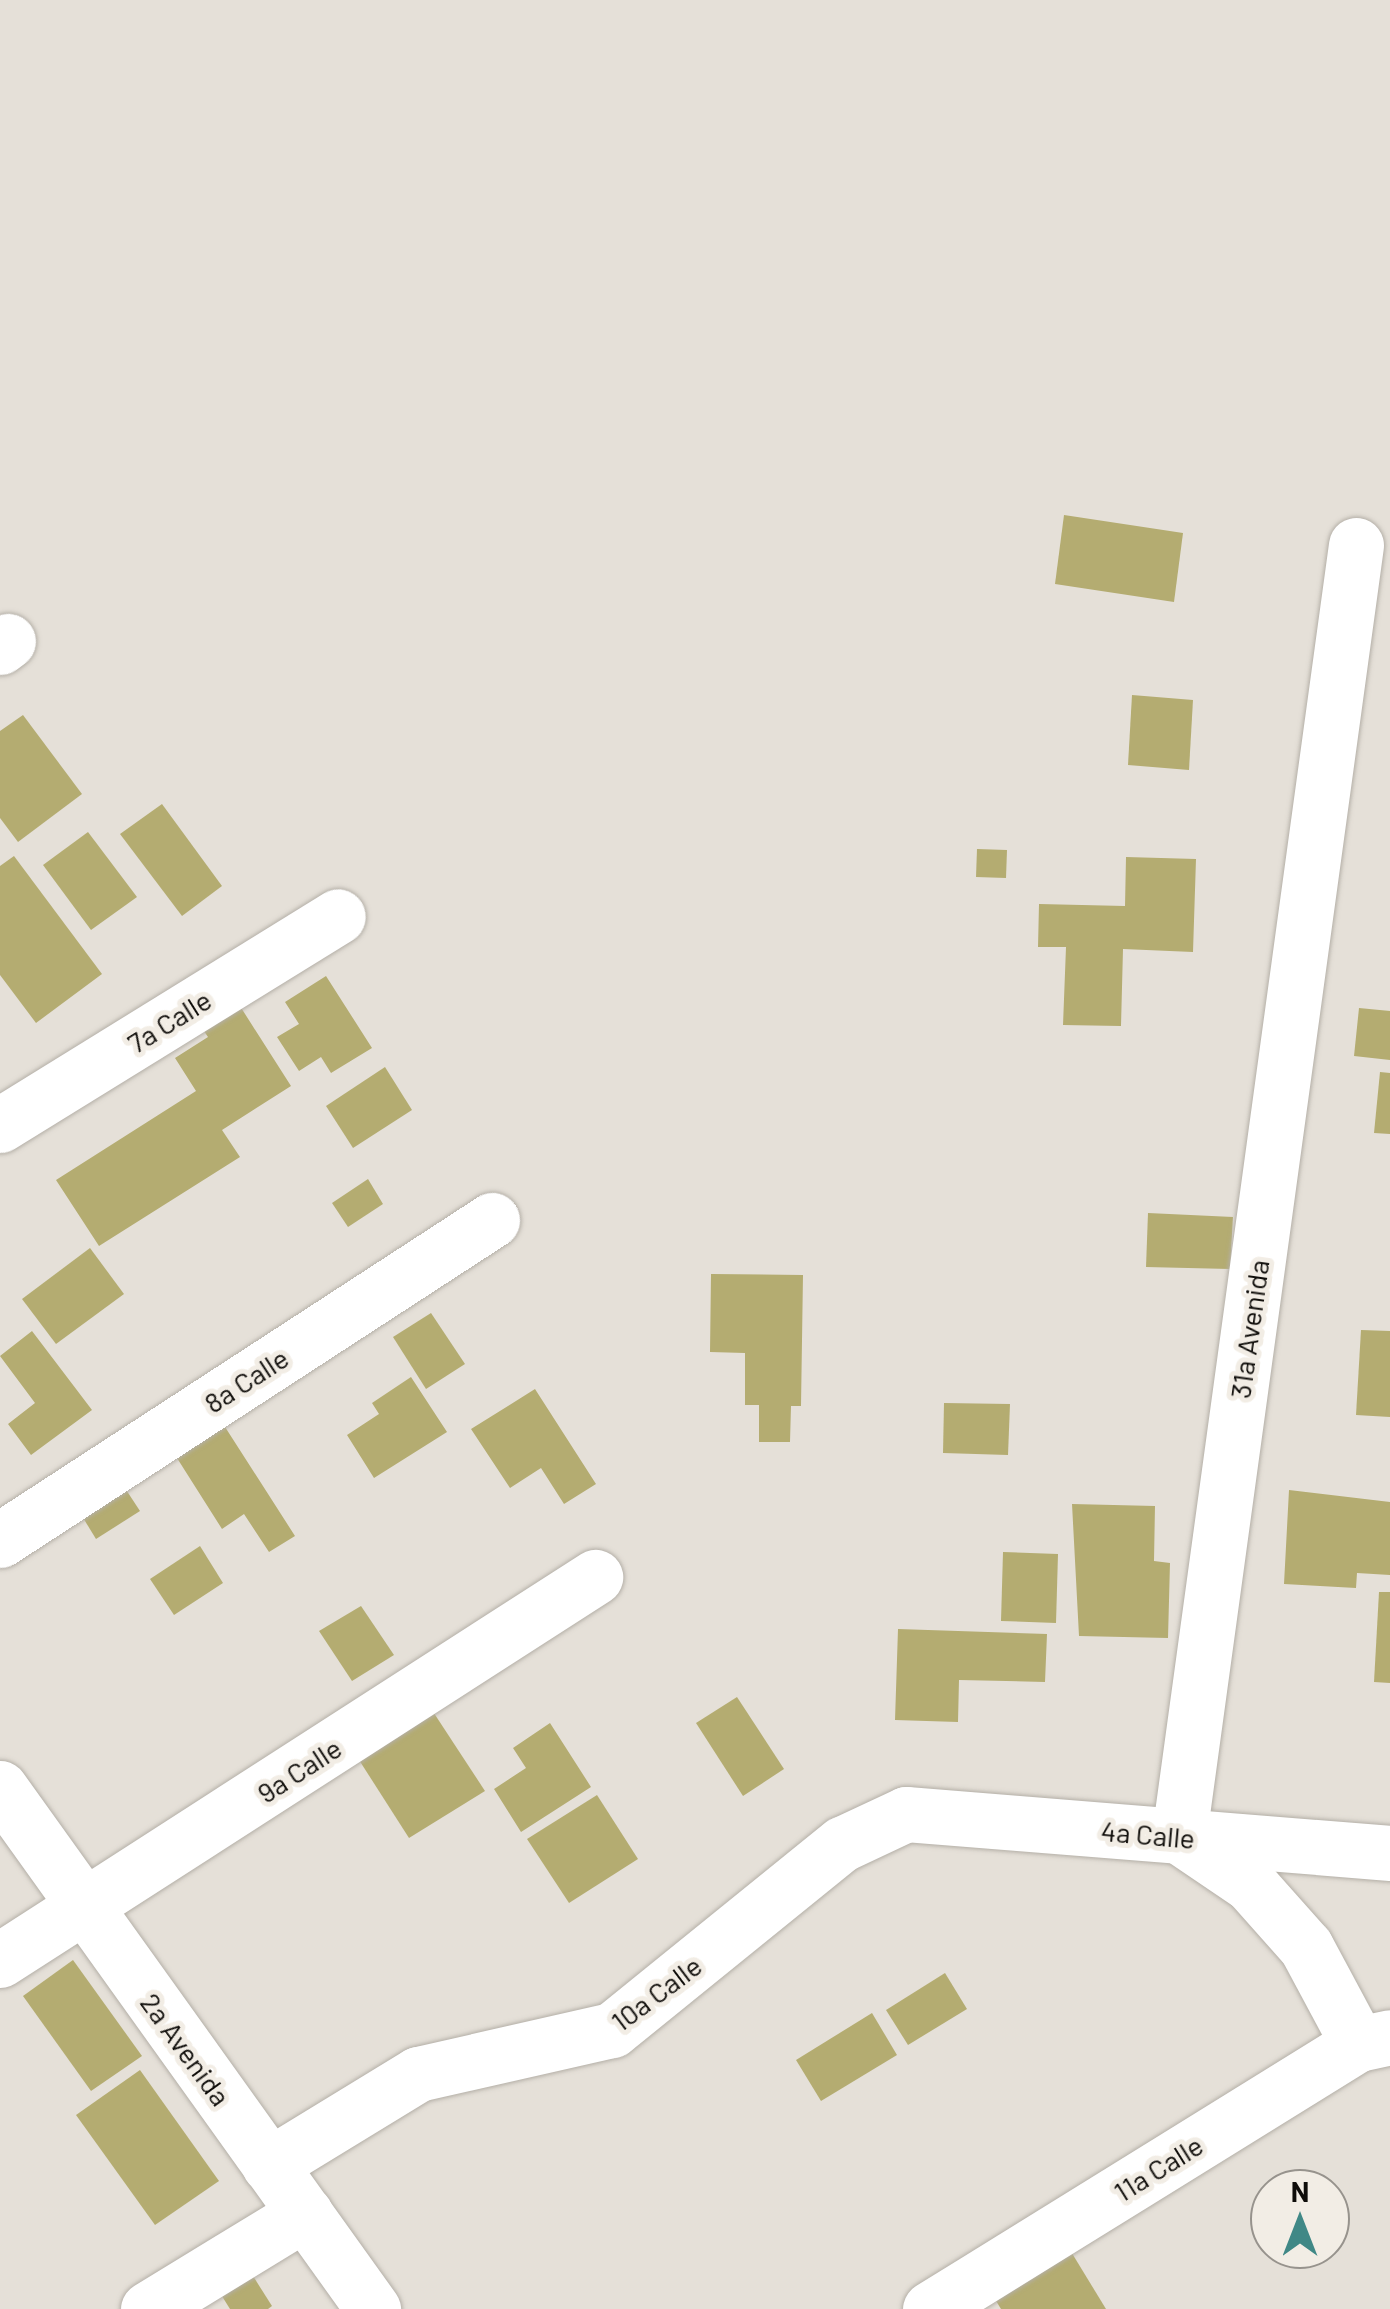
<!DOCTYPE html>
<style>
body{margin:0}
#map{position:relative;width:1390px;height:2309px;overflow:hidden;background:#e5e0d8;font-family:Barlow,sans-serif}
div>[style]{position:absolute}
.building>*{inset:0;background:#b4ac71}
.roads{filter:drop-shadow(0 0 2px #b4afa7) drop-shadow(0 0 2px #b4afa7)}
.minor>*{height:55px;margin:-27.5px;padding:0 27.5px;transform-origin:27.5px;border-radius:27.5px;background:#fff}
span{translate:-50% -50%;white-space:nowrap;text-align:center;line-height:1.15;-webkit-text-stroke:10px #f2ede5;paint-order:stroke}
.street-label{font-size:28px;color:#0f0d0a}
.north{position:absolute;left:1250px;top:2169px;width:100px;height:100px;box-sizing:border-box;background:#f2ede5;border:2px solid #97938d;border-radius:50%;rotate:0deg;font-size:28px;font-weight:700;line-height:40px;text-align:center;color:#0f0d0a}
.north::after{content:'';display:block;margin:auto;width:35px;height:45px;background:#408886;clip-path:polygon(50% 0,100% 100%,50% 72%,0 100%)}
</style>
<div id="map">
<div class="building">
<div style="clip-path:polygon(1064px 515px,1183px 533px,1174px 602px,1055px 584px)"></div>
<div style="clip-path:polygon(1132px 695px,1193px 700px,1189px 770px,1128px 765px)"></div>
<div style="clip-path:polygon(23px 715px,82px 794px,18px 842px,0 818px,0 731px)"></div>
<div style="clip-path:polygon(162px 804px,222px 886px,182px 916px,120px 834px)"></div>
<div style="clip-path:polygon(88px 832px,137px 897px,91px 930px,43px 865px)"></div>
<div style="clip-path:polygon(977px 849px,1007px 850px,1006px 878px,976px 877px)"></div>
<div style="clip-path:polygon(14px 856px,102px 974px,36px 1023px,0 975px,0 866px)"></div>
<div style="clip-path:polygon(1126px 857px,1196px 859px,1193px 952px,1123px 949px,1121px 1026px,1063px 1025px,1066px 947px,1038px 947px,1039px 904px,1125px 906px)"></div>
<div style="clip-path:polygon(326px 976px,372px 1048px,331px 1073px,321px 1057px,299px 1071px,277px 1037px,299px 1024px,285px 1002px)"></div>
<div style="clip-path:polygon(231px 992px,291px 1086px,222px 1130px,240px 1157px,99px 1246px,56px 1180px,196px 1091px,175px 1058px,208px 1037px,193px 1015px)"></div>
<div style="clip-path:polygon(1359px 1008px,1390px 1011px,1390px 1060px,1354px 1056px)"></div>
<div style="clip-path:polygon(385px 1067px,412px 1110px,353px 1148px,326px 1106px)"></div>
<div style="clip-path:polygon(1380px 1072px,1390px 1073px,1390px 1134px,1374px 1133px)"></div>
<div style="clip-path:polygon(368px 1179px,383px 1204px,348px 1227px,332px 1203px)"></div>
<div style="clip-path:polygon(1148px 1213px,1233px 1217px,1230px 1269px,1146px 1267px)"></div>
<div style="clip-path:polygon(90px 1248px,124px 1294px,56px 1344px,22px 1299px)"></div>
<div style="clip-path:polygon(711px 1274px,803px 1275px,801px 1406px,791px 1406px,790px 1442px,759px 1442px,759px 1405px,745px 1405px,745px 1353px,710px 1352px)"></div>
<div style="clip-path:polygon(431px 1313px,465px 1364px,426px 1389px,393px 1337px)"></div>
<div style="clip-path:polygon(1361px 1330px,1390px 1331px,1390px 1417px,1356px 1415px)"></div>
<div style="clip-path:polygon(32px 1331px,92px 1410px,31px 1455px,8px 1424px,35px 1403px,0 1356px)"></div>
<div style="clip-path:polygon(411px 1377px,447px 1432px,374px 1478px,347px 1435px,379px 1414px,372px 1403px)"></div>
<div style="clip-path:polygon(535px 1389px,596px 1484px,564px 1504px,541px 1468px,510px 1488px,471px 1429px)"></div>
<div style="clip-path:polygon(944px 1403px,1010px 1404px,1008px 1455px,943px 1453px)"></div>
<div style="clip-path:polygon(218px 1416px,295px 1536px,269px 1552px,244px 1514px,222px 1529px,170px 1447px)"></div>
<div style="clip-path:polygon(117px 1476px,140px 1511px,96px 1539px,74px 1503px)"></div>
<div style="clip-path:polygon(1289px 1490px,1390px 1502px,1390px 1575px,1357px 1573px,1356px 1588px,1284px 1584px)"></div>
<div style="clip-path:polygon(1072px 1504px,1155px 1506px,1154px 1561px,1170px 1563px,1168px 1638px,1079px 1636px)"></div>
<div style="clip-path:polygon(200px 1546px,223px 1583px,174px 1615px,150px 1579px)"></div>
<div style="clip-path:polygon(1003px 1552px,1058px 1554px,1056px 1623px,1001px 1621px)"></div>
<div style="clip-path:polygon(1379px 1592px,1390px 1592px,1390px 1683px,1374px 1682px)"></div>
<div style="clip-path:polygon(361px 1606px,394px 1655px,352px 1681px,319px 1631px)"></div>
<div style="clip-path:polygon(898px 1629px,1047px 1634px,1045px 1682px,959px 1680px,958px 1722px,895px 1720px)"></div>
<div style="clip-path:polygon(737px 1697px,784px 1769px,743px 1796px,696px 1723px)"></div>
<div style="clip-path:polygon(426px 1701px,485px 1791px,409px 1838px,352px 1749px)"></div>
<div style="clip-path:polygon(550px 1723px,591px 1787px,521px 1832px,494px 1789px,526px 1768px,513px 1748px)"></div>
<div style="clip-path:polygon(597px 1795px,638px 1859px,569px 1903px,527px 1839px)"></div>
<div style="clip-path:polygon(73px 1960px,142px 2056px,91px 2091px,23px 1996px)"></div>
<div style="clip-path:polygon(945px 1973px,967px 2009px,908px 2045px,886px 2010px)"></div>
<div style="clip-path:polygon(872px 2013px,897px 2055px,821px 2101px,796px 2060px)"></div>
<div style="clip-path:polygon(140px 2070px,219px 2181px,155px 2225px,76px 2115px)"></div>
<div style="clip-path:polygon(1070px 2250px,1106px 2309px,1001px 2309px,993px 2296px)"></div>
<div style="clip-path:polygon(246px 2265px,272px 2306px,268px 2309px,230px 2309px,215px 2285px)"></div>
</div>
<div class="roads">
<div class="minor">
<div style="left:1356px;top:545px;width:1303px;rotate:97.81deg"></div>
<div style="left:1179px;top:1836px;width:86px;rotate:34.1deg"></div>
<div style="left:1250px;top:1884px;width:84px;rotate:48.4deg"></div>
<div style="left:1306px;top:1947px;width:110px;rotate:61.8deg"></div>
<div style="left:0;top:647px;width:10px;rotate:-37deg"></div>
<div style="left:0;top:1125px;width:397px;rotate:-31.7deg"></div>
<div style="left:0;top:1540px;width:587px;rotate:-33.04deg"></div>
<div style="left:0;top:1788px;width:641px;rotate:54.4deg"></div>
<div style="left:0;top:1960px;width:708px;rotate:-32.77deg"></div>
<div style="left:269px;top:2165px;width:175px;rotate:-31.4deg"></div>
<div style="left:418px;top:2074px;width:199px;rotate:-12.8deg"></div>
<div style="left:612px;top:2030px;width:296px;rotate:-39deg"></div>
<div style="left:842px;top:1844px;width:71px;rotate:-25.1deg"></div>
<div style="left:906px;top:1814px;width:486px;rotate:4.6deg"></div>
<div style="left:148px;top:2309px;width:184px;rotate:-31.4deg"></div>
<div style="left:930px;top:2309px;width:503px;rotate:-31.76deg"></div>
<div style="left:1358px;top:2044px;width:33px;rotate:-12deg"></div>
</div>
</div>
<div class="street-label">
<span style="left:169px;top:1021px;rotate:-32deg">7a Calle</span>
<span style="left:1249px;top:1329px;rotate:-82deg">31a Avenida</span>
<span style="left:246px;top:1380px;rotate:-33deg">8a Calle</span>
<span style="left:299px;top:1770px;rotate:-33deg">9a Calle</span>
<span style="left:1148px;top:1834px;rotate:5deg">4a Calle</span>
<span style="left:656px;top:1993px;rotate:-37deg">10a Calle</span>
<span style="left:186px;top:2049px;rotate:54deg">2a Avenida</span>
<span style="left:1158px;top:2168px;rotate:-32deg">11a Calle</span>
</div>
<div class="north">N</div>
</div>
